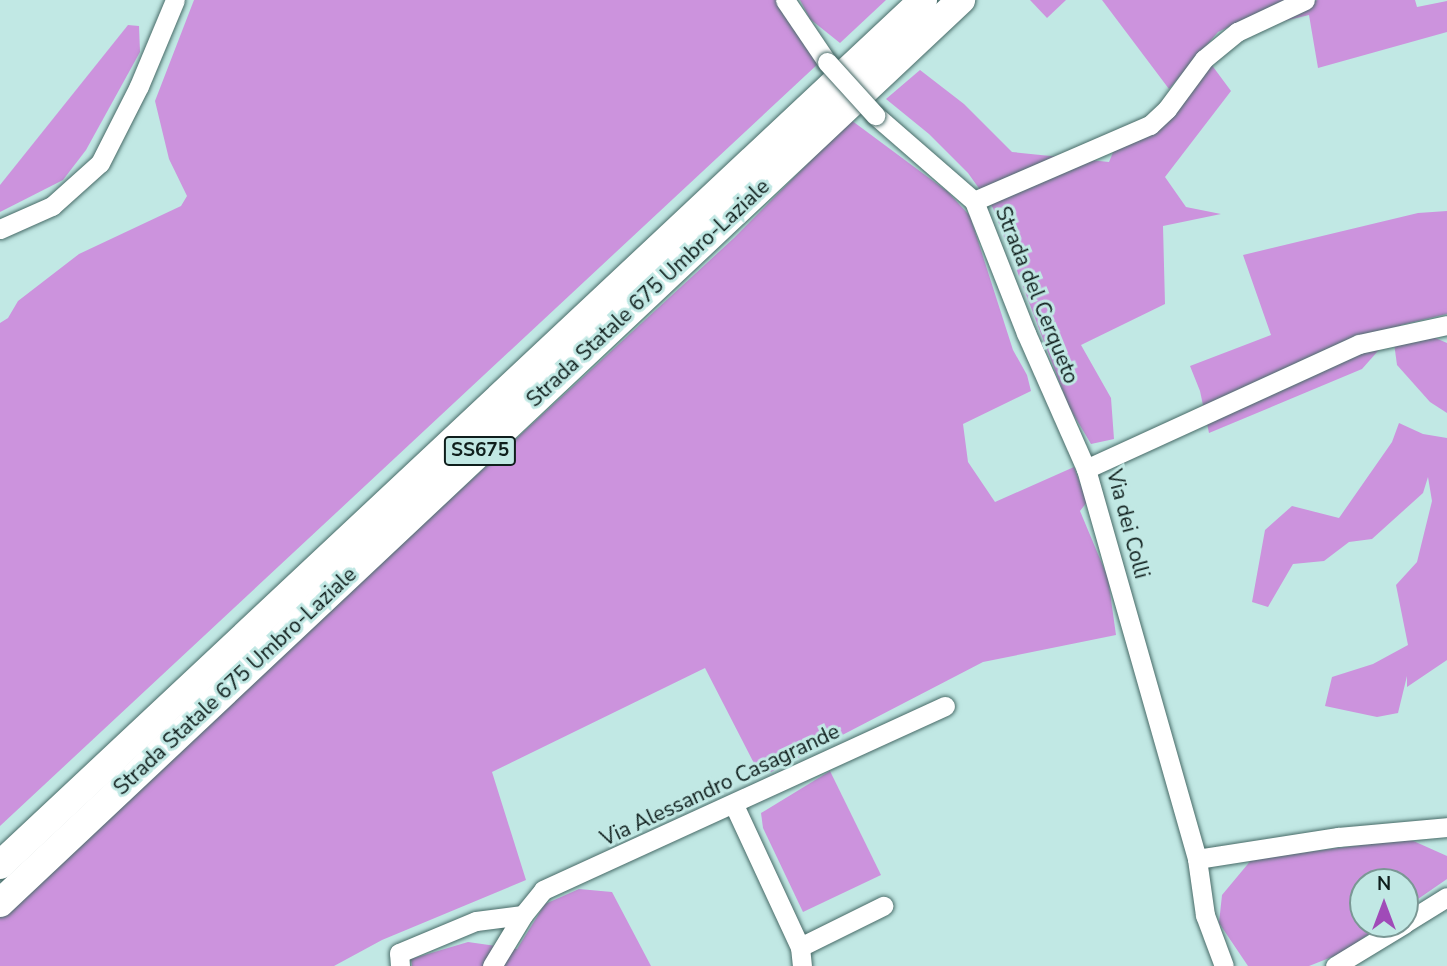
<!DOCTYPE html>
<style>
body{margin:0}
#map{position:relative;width:1447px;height:966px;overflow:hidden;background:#c1e8e4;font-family:"Nunito Sans",sans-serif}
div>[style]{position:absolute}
.green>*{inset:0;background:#cc93dd}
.roads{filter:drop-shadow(0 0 2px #476a67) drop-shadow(0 0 2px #476a67)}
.minor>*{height:19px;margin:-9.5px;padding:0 9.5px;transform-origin:9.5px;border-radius:9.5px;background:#fff}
.highway>*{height:28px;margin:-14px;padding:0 14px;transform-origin:14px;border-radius:14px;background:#fff}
.bridges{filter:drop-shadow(0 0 2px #476a67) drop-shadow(0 0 2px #476a67)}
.minor-bridge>*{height:19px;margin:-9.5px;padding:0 9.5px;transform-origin:9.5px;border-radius:9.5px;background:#fff}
span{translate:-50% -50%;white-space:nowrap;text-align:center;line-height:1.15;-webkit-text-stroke:6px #c1e8e4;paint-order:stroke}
.shield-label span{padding:2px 5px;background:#c1e8e4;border:2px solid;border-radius:5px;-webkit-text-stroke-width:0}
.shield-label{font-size:19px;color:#0f1e1c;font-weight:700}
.street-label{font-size:21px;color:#0f1e1c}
.north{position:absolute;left:1349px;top:868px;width:70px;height:70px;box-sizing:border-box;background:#c1e8e4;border:2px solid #7a9794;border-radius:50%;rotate:0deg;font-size:19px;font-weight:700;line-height:28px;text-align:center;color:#0f1e1c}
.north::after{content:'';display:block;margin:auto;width:24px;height:32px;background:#a04bb8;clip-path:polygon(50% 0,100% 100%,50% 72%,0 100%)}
</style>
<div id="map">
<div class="green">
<div style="clip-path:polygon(194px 0,780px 0,820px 62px,0 826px,0 323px,8px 318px,18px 301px,79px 254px,181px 206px,187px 196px,169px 159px,155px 101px)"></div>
<div style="clip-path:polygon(800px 0,886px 0,840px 43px,810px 19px)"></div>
<div style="clip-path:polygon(1030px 0,1066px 0,1047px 18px)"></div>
<div style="clip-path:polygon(1102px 0,1286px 0,1218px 32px,1169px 89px)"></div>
<div style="clip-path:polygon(1317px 0,1415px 0,1417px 7px,1447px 1px,1447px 32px,1318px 68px,1309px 15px,1268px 25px)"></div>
<div style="clip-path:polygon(128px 25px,139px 26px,140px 52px,86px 150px,63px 180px,0 212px,0 185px)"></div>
<div style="clip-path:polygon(1211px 64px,1231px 91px,1165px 177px,1186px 207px,1221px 214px,1163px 226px,1165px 304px,1081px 345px,1111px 398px,1114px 439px,1091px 444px,1069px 407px,993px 208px,968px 173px,929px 134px,886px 99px,920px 70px,964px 104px,1012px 152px,1109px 162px,1114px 150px)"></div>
<div style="clip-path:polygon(851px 120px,948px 192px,970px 216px,1013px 350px,1027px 375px,1031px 391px,963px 424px,968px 462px,995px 502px,1074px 467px,1087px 502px,1080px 511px,1108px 578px,1116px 635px,983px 662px,771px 772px,759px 773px,705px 668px,492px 772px,526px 880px,382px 940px,334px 966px,0 966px,0 914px,734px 238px)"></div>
<div style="clip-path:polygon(1447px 211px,1447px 314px,1401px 325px,1362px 369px,1209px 433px,1200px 391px,1190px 366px,1271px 335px,1243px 255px,1418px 213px)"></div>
<div style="clip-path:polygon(1433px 337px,1447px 343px,1447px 413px,1430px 402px,1397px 365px,1394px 343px)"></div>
<div style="clip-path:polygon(1399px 423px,1423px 434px,1447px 438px,1447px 660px,1407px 687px,1407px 676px,1398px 713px,1377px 717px,1325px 706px,1332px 677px,1373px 664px,1408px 645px,1396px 585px,1417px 562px,1432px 501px,1428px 477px,1423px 493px,1372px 539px,1349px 542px,1324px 561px,1293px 564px,1268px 607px,1252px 602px,1265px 530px,1292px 506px,1339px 518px,1392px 442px)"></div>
<div style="clip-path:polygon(830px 771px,881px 875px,803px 912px,763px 828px,761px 813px)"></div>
<div style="clip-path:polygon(1409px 839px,1447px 856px,1447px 879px,1405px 908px,1405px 882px,1363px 882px,1363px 924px,1383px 924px,1342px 953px,1309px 966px,1248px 966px,1219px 923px,1222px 895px,1252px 859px)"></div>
<div style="clip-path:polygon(579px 889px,612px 892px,651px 966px,412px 966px,411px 959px,468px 942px,517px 949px,545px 904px)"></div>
</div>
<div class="roads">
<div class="minor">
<div style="left:785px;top:0;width:75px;rotate:55.9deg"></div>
<div style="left:875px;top:115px;width:131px;rotate:41deg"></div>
<div style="left:974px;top:201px;width:142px;rotate:68.5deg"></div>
<div style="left:1026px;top:333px;width:149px;rotate:66.2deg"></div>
<div style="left:1086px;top:469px;width:405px;rotate:74.1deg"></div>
<div style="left:1197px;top:859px;width:57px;rotate:81.9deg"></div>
<div style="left:1205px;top:915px;width:54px;rotate:69.6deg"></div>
<div style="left:974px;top:201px;width:192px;rotate:-23.4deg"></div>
<div style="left:1150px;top:125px;width:23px;rotate:-43deg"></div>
<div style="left:1167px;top:109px;width:62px;rotate:-53.5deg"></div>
<div style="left:1204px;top:59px;width:43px;rotate:-39.3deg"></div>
<div style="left:1237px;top:32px;width:75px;rotate:-25.2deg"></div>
<div style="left:0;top:229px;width:57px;rotate:-23.9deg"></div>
<div style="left:52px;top:206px;width:64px;rotate:-41.9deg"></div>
<div style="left:100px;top:163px;width:86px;rotate:-63.1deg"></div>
<div style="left:139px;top:86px;width:93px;rotate:-67.3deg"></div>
<div style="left:1086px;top:469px;width:300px;rotate:-24.6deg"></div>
<div style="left:1359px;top:344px;width:90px;rotate:-12.2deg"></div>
<div style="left:734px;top:805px;width:157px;rotate:65.1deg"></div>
<div style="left:800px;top:947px;width:93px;rotate:-26.3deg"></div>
<div style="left:1197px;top:859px;width:143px;rotate:-8.9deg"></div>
<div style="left:1338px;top:837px;width:109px;rotate:-5.2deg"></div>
<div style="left:1405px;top:923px;width:49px;rotate:-31.8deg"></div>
<div style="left:800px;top:947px;width:19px;rotate:84deg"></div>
<div style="left:400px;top:966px;width:13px;rotate:-94deg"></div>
<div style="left:399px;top:953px;width:83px;rotate:-22.6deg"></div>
<div style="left:476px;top:921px;width:47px;rotate:-7.3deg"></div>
<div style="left:492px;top:966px;width:60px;rotate:-58.7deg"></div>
<div style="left:523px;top:915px;width:32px;rotate:-51deg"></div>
<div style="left:543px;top:890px;width:442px;rotate:-24.6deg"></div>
<div style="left:1335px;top:966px;width:81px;rotate:-31.3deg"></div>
</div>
<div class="highway">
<div style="left:0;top:865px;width:1265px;rotate:-43.14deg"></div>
<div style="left:0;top:903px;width:1319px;rotate:-43.22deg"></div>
</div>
</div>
<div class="bridges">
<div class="minor-bridge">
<div style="left:827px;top:62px;width:72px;rotate:47.8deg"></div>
</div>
</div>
<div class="shield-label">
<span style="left:480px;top:451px">SS675</span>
</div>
<div class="street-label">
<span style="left:648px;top:293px;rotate:-43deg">Strada Statale 675 Umbro-Laziale</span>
<span style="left:1037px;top:295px;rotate:68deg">Strada del Cerqueto</span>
<span style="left:1128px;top:524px;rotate:75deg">Via dei Colli</span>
<span style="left:235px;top:681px;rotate:-43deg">Strada Statale 675 Umbro-Laziale</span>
<span style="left:720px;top:785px;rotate:-25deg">Via Alessandro Casagrande</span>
</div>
<div class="north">N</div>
</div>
